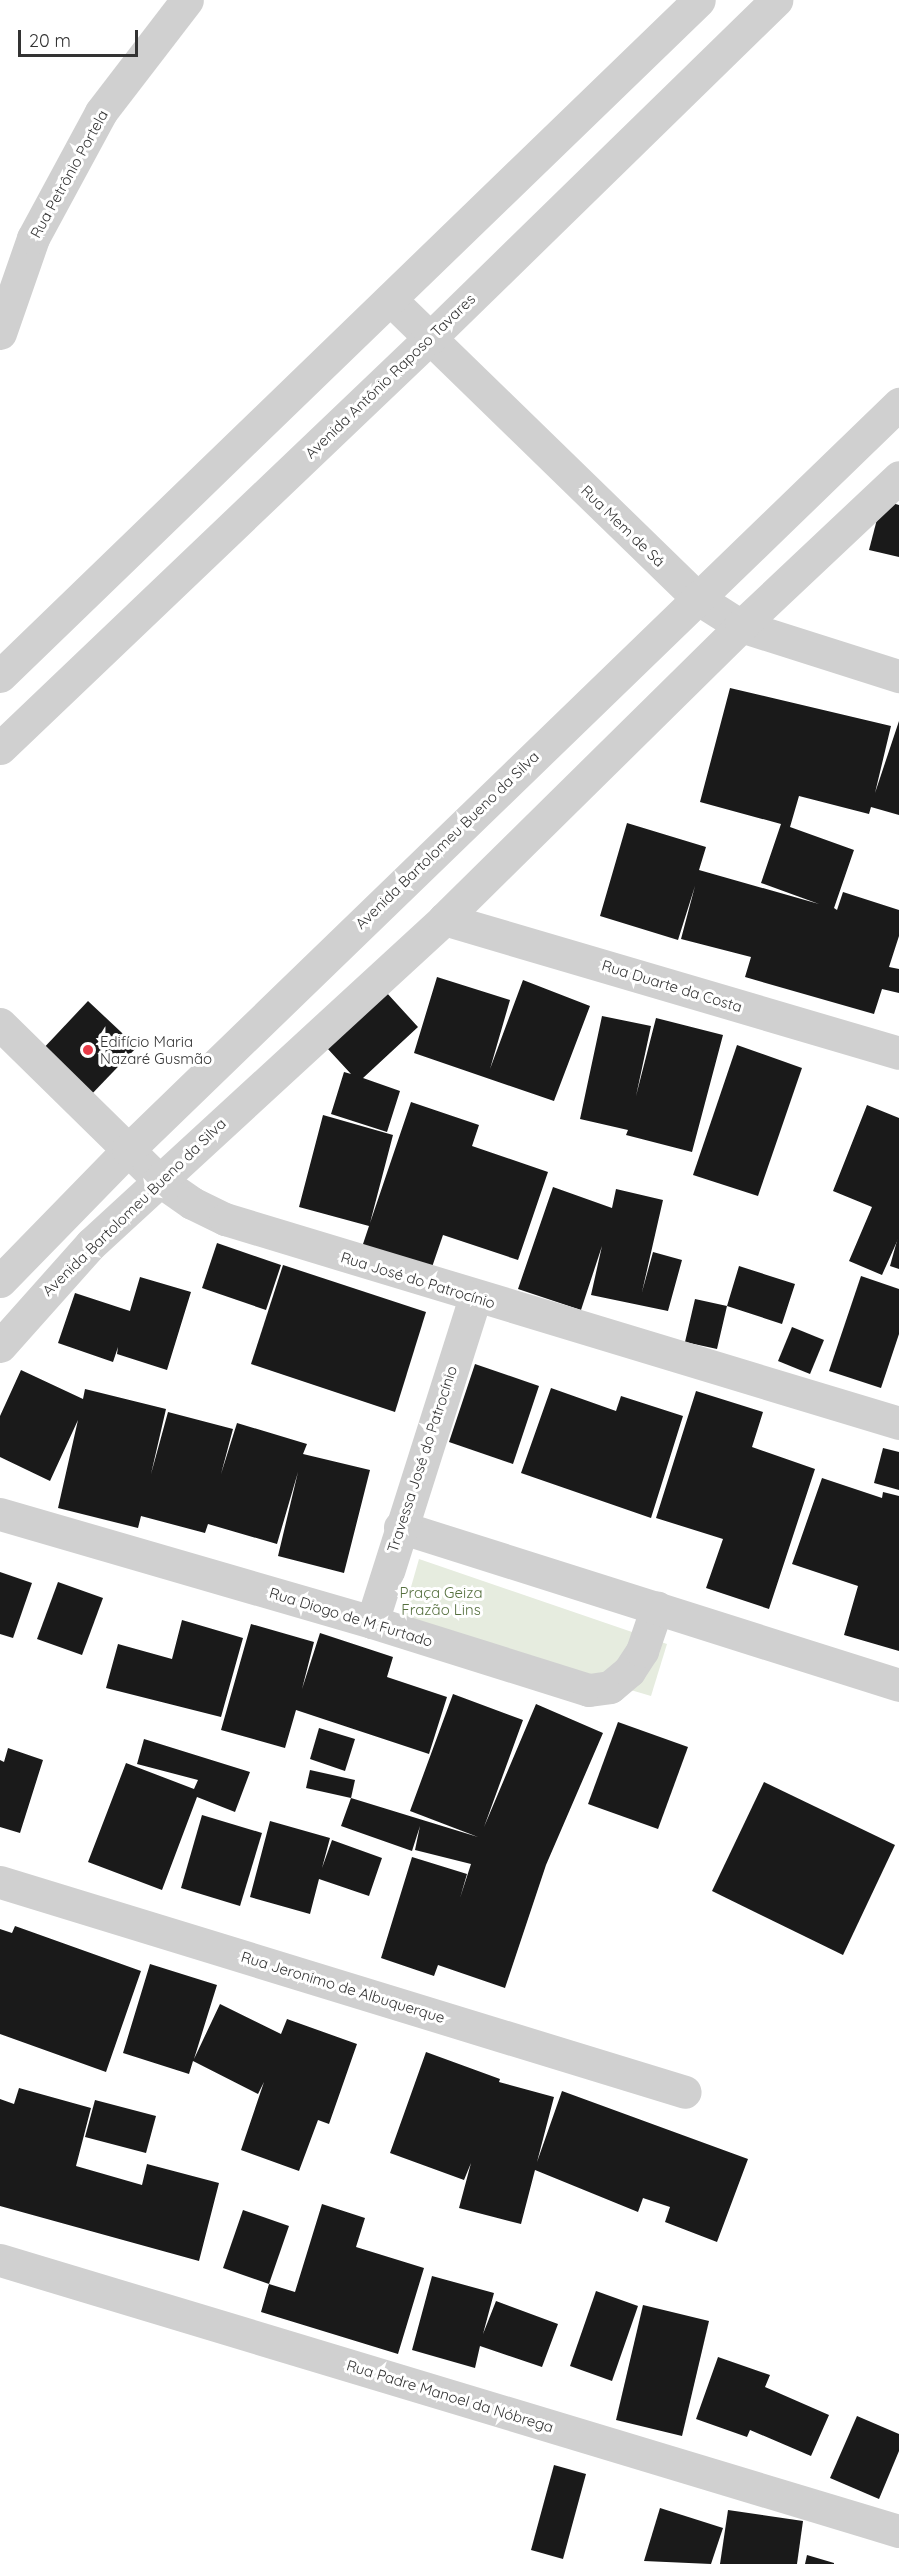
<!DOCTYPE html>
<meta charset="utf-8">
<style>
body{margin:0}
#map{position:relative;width:899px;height:2564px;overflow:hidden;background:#fff;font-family:Quicksand,sans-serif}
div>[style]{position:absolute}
.green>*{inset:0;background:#e6ecdf}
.building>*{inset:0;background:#1a1a1a}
.minor>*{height:33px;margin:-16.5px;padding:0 16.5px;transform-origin:16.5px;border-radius:16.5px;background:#d0d0d0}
.tertiary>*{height:33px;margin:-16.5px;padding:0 16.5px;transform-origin:16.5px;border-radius:16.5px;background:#d0d0d0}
.dots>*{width:16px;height:16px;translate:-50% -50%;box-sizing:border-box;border:3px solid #fff;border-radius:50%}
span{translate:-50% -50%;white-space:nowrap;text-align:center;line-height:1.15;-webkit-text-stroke:6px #fff;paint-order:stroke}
.street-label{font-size:15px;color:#333}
.poi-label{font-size:15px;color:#333}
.left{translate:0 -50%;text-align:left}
.park-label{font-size:15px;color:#56703f}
.scale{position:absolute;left:18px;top:30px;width:120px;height:27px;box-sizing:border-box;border:3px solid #333;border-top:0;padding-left:8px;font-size:18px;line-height:21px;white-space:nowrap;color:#333;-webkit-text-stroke:4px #fff;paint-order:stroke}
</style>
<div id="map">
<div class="green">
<div style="clip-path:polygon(419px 1559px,667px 1644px,651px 1696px,401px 1622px)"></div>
</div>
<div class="building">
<div style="clip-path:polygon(882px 500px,899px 505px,899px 557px,869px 550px)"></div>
<div style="clip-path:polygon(730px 688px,891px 726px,875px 793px,899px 721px,899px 815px,871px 807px,869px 814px,799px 796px,790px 827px,854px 850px,834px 908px,837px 910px,843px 892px,899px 910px,899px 936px,889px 967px,899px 969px,899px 993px,882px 989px,874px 1014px,745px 977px,751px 957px,681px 939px,695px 886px,678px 940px,600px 916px,627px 823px,706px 847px,699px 870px,819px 904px,761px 883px,781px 824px,700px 802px)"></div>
<div style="clip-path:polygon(437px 977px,510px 1000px,490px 1069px,523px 980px,590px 1006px,554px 1101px,414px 1053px)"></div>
<div style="clip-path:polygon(386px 992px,418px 1027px,363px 1078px,400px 1091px,387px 1132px,331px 1114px,344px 1072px,351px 1074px,327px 1048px)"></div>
<div style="clip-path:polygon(88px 1001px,137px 1047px,88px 1098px,40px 1052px)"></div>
<div style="clip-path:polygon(602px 1016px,651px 1026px,636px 1096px,656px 1018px,723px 1035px,692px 1152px,626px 1135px,628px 1130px,580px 1119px)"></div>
<div style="clip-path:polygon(737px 1045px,802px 1068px,758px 1196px,693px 1175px)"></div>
<div style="clip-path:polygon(411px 1102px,479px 1125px,472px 1146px,548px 1172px,518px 1260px,443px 1235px,431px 1270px,362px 1247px,369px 1226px,299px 1207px,323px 1115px,393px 1135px,370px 1223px)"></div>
<div style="clip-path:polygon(867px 1105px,899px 1118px,899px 1237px,882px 1275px,849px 1261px,872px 1207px,833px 1191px)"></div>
<div style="clip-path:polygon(553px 1187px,612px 1208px,616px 1189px,663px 1200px,642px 1292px,653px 1252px,682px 1260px,668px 1311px,591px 1295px,602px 1246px,581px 1310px,518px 1289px)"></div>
<div style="clip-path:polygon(898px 1237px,899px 1237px,899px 1269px,890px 1266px)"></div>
<div style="clip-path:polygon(217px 1243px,281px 1265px,266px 1310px,202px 1288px)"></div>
<div style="clip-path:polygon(283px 1265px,426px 1312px,395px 1412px,251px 1364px)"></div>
<div style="clip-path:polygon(739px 1266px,795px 1284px,782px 1324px,727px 1306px,717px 1349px,685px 1342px,695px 1299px,727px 1306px)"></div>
<div style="clip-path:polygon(861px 1276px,899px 1289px,899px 1334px,881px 1388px,829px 1371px)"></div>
<div style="clip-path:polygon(140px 1277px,191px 1292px,167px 1370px,117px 1354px,118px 1347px,113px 1362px,58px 1343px,75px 1293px,130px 1311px)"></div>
<div style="clip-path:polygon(792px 1327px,824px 1340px,810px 1374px,778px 1361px)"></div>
<div style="clip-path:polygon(475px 1364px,539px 1386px,513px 1464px,449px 1442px)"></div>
<div style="clip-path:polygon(21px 1370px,83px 1399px,85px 1389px,166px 1409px,151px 1474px,168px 1412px,233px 1429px,221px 1474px,237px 1423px,307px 1444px,303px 1454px,370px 1470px,344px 1573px,278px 1556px,298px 1472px,277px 1544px,208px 1524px,205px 1533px,141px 1516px,138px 1528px,58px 1508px,78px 1420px,50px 1481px,0 1457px,0 1416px)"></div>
<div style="clip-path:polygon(551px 1388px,616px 1411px,621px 1396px,683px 1416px,651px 1518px,521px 1473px)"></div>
<div style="clip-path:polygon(696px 1391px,763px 1412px,752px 1447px,815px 1469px,769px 1609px,706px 1588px,723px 1539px,656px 1518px)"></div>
<div style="clip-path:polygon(883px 1448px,899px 1452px,899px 1490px,874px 1483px)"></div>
<div style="clip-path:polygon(822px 1478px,882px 1498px,883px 1492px,899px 1496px,899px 1651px,844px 1635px,858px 1586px,792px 1564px)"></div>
<div style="clip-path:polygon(0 1572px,32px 1583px,13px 1638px,0 1634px)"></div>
<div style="clip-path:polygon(58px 1582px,103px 1598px,82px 1655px,37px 1639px)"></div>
<div style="clip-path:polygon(182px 1620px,243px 1638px,221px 1717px,106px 1688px,118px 1644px,172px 1659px)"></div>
<div style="clip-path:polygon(251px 1624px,314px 1642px,302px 1689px,320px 1633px,393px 1657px,387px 1677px,447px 1697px,429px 1754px,296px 1710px,285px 1748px,221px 1730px)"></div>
<div style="clip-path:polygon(453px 1694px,523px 1720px,484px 1827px,536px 1704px,603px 1733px,546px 1865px,505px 1988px,438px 1965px,434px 1976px,381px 1958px,412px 1857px,467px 1874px,460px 1898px,471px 1864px,415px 1850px,420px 1826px,412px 1851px,341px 1826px,351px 1798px,478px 1837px,410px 1811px)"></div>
<div style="clip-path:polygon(618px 1722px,688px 1747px,658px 1829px,588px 1804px)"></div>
<div style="clip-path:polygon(319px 1728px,355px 1739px,345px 1771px,310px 1759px)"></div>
<div style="clip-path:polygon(144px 1739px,250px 1772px,235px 1812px,197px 1797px,162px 1890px,88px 1862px,126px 1763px,194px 1789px,198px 1780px,137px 1764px)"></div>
<div style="clip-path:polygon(8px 1748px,43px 1760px,20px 1833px,0 1827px,0 1760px,4px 1762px)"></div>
<div style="clip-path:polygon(310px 1770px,355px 1780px,351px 1798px,306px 1788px)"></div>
<div style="clip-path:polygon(764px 1782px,895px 1845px,843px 1955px,712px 1891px)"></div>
<div style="clip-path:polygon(202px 1815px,262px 1833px,240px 1906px,181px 1888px)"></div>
<div style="clip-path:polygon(270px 1821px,330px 1838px,322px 1868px,332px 1840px,382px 1858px,369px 1896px,319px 1879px,310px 1914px,250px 1897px)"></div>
<div style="clip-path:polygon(15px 1926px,141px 1971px,106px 2072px,0 2034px,0 1929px,12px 1933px)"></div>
<div style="clip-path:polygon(150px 1964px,217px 1985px,194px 2059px,220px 2004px,281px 2034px,287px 2019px,357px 2044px,329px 2124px,318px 2120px,299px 2171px,241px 2150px,264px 2082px,258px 2094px,193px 2061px,189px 2074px,123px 2053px)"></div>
<div style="clip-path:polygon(426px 2052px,500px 2079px,499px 2082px,554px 2097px,537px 2162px,562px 2091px,748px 2159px,717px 2242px,665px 2222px,670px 2207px,643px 2198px,638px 2212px,535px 2170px,521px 2224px,459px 2208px,471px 2163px,464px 2180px,390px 2153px)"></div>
<div style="clip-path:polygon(19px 2088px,91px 2108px,76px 2166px,142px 2185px,147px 2164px,219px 2183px,199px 2261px,0 2206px,0 2099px,14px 2104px)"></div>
<div style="clip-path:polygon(95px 2100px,156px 2116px,146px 2153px,85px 2137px)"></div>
<div style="clip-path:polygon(322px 2204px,365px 2218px,356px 2247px,424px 2268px,398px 2354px,261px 2312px,269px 2284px,295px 2292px)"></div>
<div style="clip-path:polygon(243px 2210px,289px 2226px,269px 2284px,223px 2268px)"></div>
<div style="clip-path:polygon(432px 2276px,494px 2293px,483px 2334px,496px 2301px,558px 2324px,542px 2367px,480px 2346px,475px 2368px,412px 2350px)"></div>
<div style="clip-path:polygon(596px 2291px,638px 2306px,612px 2381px,570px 2366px)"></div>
<div style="clip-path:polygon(643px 2305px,709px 2321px,682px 2436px,616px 2420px)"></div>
<div style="clip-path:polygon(718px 2357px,770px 2375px,765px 2387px,829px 2415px,811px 2456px,750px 2430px,747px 2437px,696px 2419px)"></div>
<div style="clip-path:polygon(857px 2416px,899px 2434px,899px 2451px,879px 2499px,830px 2478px)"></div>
<div style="clip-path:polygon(554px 2465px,586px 2474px,563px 2559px,531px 2550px)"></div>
<div style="clip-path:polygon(660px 2508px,723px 2528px,711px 2564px,644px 2561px)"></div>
<div style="clip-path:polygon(728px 2510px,803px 2521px,797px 2564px,720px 2564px)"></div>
<div style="clip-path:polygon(807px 2555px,834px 2563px,834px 2564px,805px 2564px)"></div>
</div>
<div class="minor">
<div style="left:392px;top:301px;width:426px;rotate:44.2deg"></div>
<div style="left:697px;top:598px;width:52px;rotate:32.5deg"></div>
<div style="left:741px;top:626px;width:166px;rotate:17.6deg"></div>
<div style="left:0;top:333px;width:101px;rotate:-70.8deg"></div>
<div style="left:33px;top:238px;width:143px;rotate:-61.6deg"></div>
<div style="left:101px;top:112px;width:141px;rotate:-52.5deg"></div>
<div style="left:0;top:676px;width:972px;rotate:-44.04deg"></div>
<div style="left:0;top:748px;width:594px;rotate:-43.64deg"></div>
<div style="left:430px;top:338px;width:484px;rotate:-44.3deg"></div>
<div style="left:444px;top:919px;width:474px;rotate:16.4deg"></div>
<div style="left:0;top:1024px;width:223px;rotate:44.5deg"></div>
<div style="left:159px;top:1180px;width:40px;rotate:34.9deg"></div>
<div style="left:192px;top:1203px;width:37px;rotate:26deg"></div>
<div style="left:225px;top:1219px;width:704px;rotate:16.84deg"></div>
<div style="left:0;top:1514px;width:387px;rotate:16.2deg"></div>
<div style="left:372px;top:1622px;width:227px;rotate:17.4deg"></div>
<div style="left:589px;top:1690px;width:21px;rotate:-8deg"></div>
<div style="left:610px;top:1687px;width:25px;rotate:-40deg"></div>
<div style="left:629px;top:1671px;width:24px;rotate:-57deg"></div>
<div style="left:642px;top:1651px;width:46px;rotate:-71.2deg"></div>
<div style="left:400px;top:1527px;width:523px;rotate:17.57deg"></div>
<div style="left:372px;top:1622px;width:341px;rotate:-72.4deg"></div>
<div style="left:0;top:1882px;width:716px;rotate:17.04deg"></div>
<div style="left:0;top:2260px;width:939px;rotate:16.78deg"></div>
</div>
<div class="tertiary">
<div style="left:0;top:1281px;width:183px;rotate:-45.7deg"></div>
<div style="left:128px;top:1150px;width:1073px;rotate:-44.06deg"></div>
<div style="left:0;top:1346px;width:137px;rotate:-48.3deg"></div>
<div style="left:91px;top:1244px;width:480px;rotate:-42.6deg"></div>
<div style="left:444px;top:919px;width:417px;rotate:-44.6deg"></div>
<div style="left:741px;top:626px;width:217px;rotate:-43.3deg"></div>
</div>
<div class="dots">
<div style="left:88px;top:1050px;background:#e63946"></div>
</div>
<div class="street-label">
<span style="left:69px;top:174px;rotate:-61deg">Rua Petrônio Portela</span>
<span style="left:390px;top:376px;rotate:-44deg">Avenida Antônio Raposo Tavares</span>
<span style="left:623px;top:526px;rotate:44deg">Rua Mem de Sá</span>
<span style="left:447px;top:840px;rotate:-44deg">Avenida Bartolomeu Bueno da Silva</span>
<span style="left:672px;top:986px;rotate:17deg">Rua Duarte da Costa</span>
<span style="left:134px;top:1207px;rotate:-44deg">Avenida Bartolomeu Bueno da Silva</span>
<span style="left:418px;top:1280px;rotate:17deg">Rua José do Patrocínio</span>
<span style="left:422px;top:1459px;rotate:-72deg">Travessa José do Patrocínio</span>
<span style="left:351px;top:1617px;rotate:17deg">Rua Diogo de M Furtado</span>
<span style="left:343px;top:1987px;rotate:17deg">Rua Jeronimo de Albuquerque</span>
<span style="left:450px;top:2396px;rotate:17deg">Rua Padre Manoel da Nóbrega</span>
</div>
<div class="poi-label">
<span class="left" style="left:100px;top:1050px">Edifício Maria<br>Nazaré Gusmão</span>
</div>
<div class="park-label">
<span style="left:441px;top:1601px">Praça Geiza<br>Frazão Lins</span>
</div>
<div class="scale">20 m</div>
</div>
